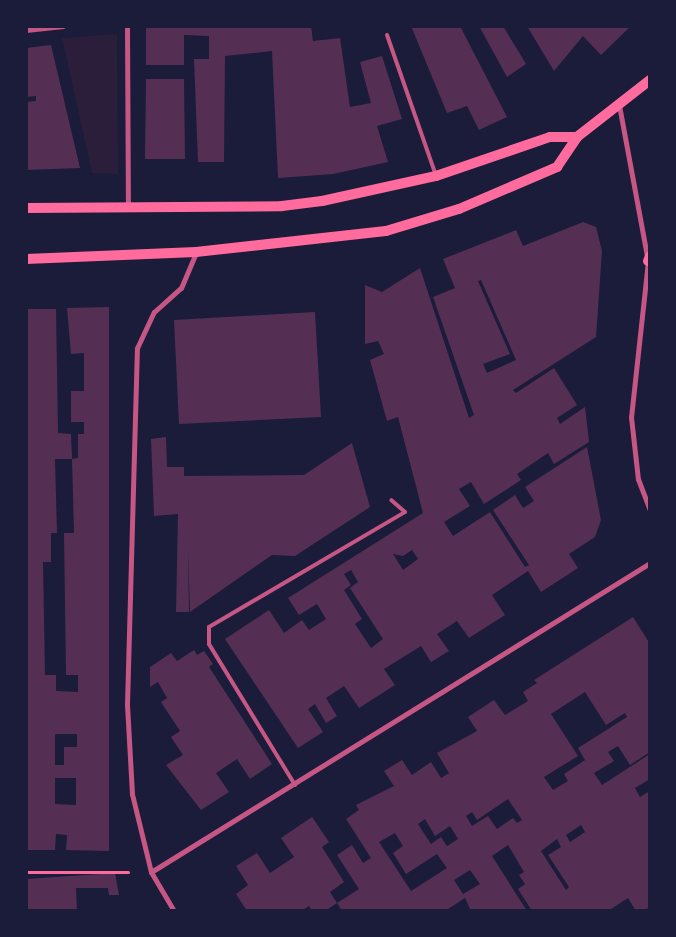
<!DOCTYPE html>
<style>
body{margin:0}
#map{position:relative;width:676px;height:937px;overflow:hidden;background:#1b1b3a;font-family:"Public Sans",sans-serif}
div>[style]{position:absolute}
.green>*{inset:0;background:#2a1e3b}
.building>*{inset:0;background:#542f53}
.path>*{height:3px;margin:-1.5px;padding:0 1.5px;transform-origin:1.5px;border-radius:1.5px;background:#ff6b9d}
.service>*{height:4px;margin:-2px;padding:0 2px;transform-origin:2px;border-radius:2px;background:#c65784}
.minor>*{height:5px;margin:-2.5px;padding:0 2.5px;transform-origin:2.5px;border-radius:2.5px;background:#c65784}
.secondary>*{height:10px;margin:-5px;padding:0 5px;transform-origin:5px;border-radius:5px;background:#ff6b9d}
span{translate:-50% -50%;white-space:nowrap;text-align:center;line-height:1.15;-webkit-text-stroke:5px #1b1b3a;paint-order:stroke}
.frame{position:absolute;inset:0;border:28px solid #1b1b3a;pointer-events:none}
</style>
<div id="map">
<div class="green">
<div style="clip-path:polygon(117px 34px,118px 174px,92px 173px,62px 38px)"></div>
</div>
<div class="building">
<div style="clip-path:polygon(146px 26px,311px 26px,313px 41px,340px 38px,350px 107px,371px 103px,360px 62px,382px 56px,402px 119px,377px 126px,388px 162px,333px 174px,278px 178px,272px 51px,225px 56px,224px 162px,198px 162px,194px 59px,209px 59px,209px 36px,184px 35px,184px 65px,146px 65px)"></div>
<div style="clip-path:polygon(411px 26px,460px 26px,507px 117px,479px 130px,467px 106px,447px 113px)"></div>
<div style="clip-path:polygon(479px 26px,503px 26px,526px 64px,507px 77px)"></div>
<div style="clip-path:polygon(527px 26px,631px 26px,601px 55px,583px 36px,554px 71px)"></div>
<div style="clip-path:polygon(51px 45px,80px 168px,26px 170px,26px 102px,36px 101px,36px 96px,26px 97px,26px 48px)"></div>
<div style="clip-path:polygon(146px 79px,184px 79px,185px 159px,145px 159px)"></div>
<div style="clip-path:polygon(evenodd,583px 222px,596px 227px,602px 251px,596px 337px,513px 390px,516px 393px,554px 368px,577px 405px,557px 418px,560px 424px,585px 407px,589px 442px,554px 464px,548px 453px,517px 474px,521px 480px,484px 504px,471px 482px,459px 489px,470px 506px,444px 522px,453px 536px,490px 512px,525px 567px,529px 565px,493px 510px,515px 495px,523px 508px,534px 501px,525px 487px,587px 447px,601px 520px,595px 537px,569px 554px,578px 568px,541px 592px,528px 571px,492px 595px,505px 615px,469px 638px,457px 621px,437px 634px,449px 651px,431px 662px,421px 646px,384px 669px,395px 685px,359px 708px,344px 686px,326px 698px,337px 716px,326px 723px,315px 704px,308px 709px,323px 732px,298px 748px,225px 639px,269px 610px,284px 633px,302px 620px,309px 630px,326px 619px,317px 604px,299px 615px,288px 598px,423px 513px,398px 417px,387px 421px,370px 360px,384px 354px,378px 341px,365px 344px,365px 285px,382px 292px,420px 268px,469px 418px,474px 415px,433px 297px,455px 288px,443px 259px,516px 230px,523px 246px,583px 222px,481px 280px,516px 360px,487px 373px,483px 364px,510px 354px,478px 281px,481px 280px,583px 222px,412px 550px,418px 559px,403px 570px,393px 554px,403px 556px,412px 550px,583px 222px,351px 570px,358px 582px,350px 588px,383px 639px,371px 648px,355px 624px,362px 619px,344px 590px,351px 585px,344px 574px,351px 570px)"></div>
<div style="clip-path:polygon(evenodd,109px 307px,109px 851px,66px 850px,67px 835px,56px 834px,55px 850px,26px 850px,26px 309px,56px 309px,58px 433px,71px 434px,72px 459px,55px 459px,57px 533px,51px 533px,51px 562px,43px 562px,45px 675px,56px 675px,56px 691px,78px 692px,78px 675px,66px 675px,64px 533px,74px 533px,72px 459px,78px 458px,78px 434px,84px 434px,84px 422px,71px 422px,71px 391px,84px 391px,84px 353px,71px 354px,67px 308px,109px 307px,55px 734px,77px 734px,77px 747px,64px 747px,64px 765px,55px 765px,55px 734px,109px 307px,55px 778px,76px 778px,76px 805px,55px 804px,55px 778px)"></div>
<div style="clip-path:polygon(315px 312px,321px 417px,179px 424px,174px 320px)"></div>
<div style="clip-path:polygon(166px 437px,167px 467px,184px 467px,184px 476px,304px 475px,352px 443px,370px 507px,295px 556px,272px 555px,190px 612px,188px 548px,189px 612px,176px 612px,178px 514px,154px 516px,151px 439px)"></div>
<div style="clip-path:polygon(evenodd,633px 617px,650px 644px,650px 752px,630px 765px,618px 746px,608px 752px,614px 761px,594px 773px,602px 785px,650px 754px,650px 779px,635px 788px,640px 797px,650px 791px,650px 908px,636px 911px,628px 898px,608px 911px,532px 911px,518px 889px,525px 884px,519px 875px,524px 872px,508px 845px,492px 856px,527px 911px,471px 911px,465px 898px,445px 911px,342px 911px,337px 903px,359px 889px,337px 855px,352px 845px,363px 863px,371px 858px,346px 819px,359px 810px,356px 805px,394px 786px,384px 771px,402px 760px,412px 775px,431px 762px,441px 778px,449px 773px,437px 753px,477px 731px,468px 717px,494px 700px,505px 715px,528px 701px,523px 692px,537px 683px,534px 680px,633px 617px,585px 692px,606px 725px,625px 713px,627px 717px,578px 748px,585px 760px,564px 774px,568px 781px,553px 790px,544px 777px,578px 756px,551px 714px,585px 692px,633px 617px,508px 799px,522px 820px,517px 823px,513px 818px,497px 829px,488px 816px,472px 826px,466px 816px,472px 812px,477px 820px,508px 799px,633px 617px,425px 819px,435px 836px,450px 826px,458px 839px,447px 846px,441px 837px,431px 844px,418px 824px,425px 819px,633px 617px,581px 825px,585px 832px,570px 842px,566px 835px,581px 825px,633px 617px,395px 833px,403px 846px,393px 853px,406px 874px,437px 854px,447px 868px,411px 891px,379px 842px,395px 833px,633px 617px,557px 839px,561px 847px,548px 855px,569px 887px,566px 890px,541px 851px,557px 839px,633px 617px,470px 870px,480px 884px,463px 894px,454px 880px,470px 870px)"></div>
<div style="clip-path:polygon(194px 650px,197px 655px,204px 651px,213px 664px,209px 667px,272px 764px,250px 779px,237px 759px,216px 773px,229px 792px,201px 810px,166px 765px,183px 755px,171px 737px,180px 731px,161px 702px,167px 698px,158px 682px,150px 687px,150px 667px,171px 653px,177px 661px)"></div>
<div style="clip-path:polygon(312px 817px,329px 842px,322px 847px,344px 882px,330px 892px,337px 903px,325px 911px,312px 911px,309px 906px,301px 911px,247px 911px,236px 894px,248px 885px,236px 866px,257px 853px,270px 873px,294px 857px,281px 838px)"></div>
<div style="clip-path:polygon(115px 873px,119px 895px,109px 895px,108px 888px,76px 888px,77px 911px,26px 911px,26px 879px)"></div>
</div>
<div class="path">
<div style="left:26px;top:872px;width:102px"></div>
</div>
<div class="service">
<div style="left:387px;top:35px;width:149px;rotate:70.8deg"></div>
<div style="left:295px;top:785px;width:165px;rotate:-121.4deg"></div>
<div style="left:209px;top:644px;width:17px;rotate:-90deg"></div>
<div style="left:209px;top:627px;width:227px;rotate:-30.4deg"></div>
<div style="left:405px;top:512px;width:18px;rotate:-139deg"></div>
</div>
<div class="minor">
<div style="left:127px;top:26px;width:181px;rotate:89.7deg"></div>
<div style="left:26px;top:30px;width:37px;rotate:-6deg"></div>
<div style="left:619px;top:105px;width:159px;rotate:79.5deg"></div>
<div style="left:648px;top:261px;width:157px;rotate:96.2deg"></div>
<div style="left:631px;top:417px;width:62px;rotate:83.6deg"></div>
<div style="left:638px;top:479px;width:33px;rotate:69deg"></div>
<div style="left:151px;top:872px;width:587px;rotate:-31.77deg"></div>
<div style="left:174px;top:911px;width:45px;rotate:-120.5deg"></div>
<div style="left:151px;top:872px;width:80px;rotate:-103.7deg"></div>
<div style="left:132px;top:794px;width:90px;rotate:-93.2deg"></div>
<div style="left:127px;top:704px;width:356px;rotate:-88.4deg"></div>
<div style="left:137px;top:348px;width:40px;rotate:-65deg"></div>
<div style="left:154px;top:312px;width:36px;rotate:-42deg"></div>
<div style="left:181px;top:288px;width:39px;rotate:-67deg"></div>
</div>
<div class="secondary">
<div style="left:26px;top:208px;width:256px;rotate:-0.4deg"></div>
<div style="left:282px;top:206px;width:40px;rotate:-7.1deg"></div>
<div style="left:322px;top:201px;width:117px;rotate:-12.4deg"></div>
<div style="left:436px;top:176px;width:120px;rotate:-18.9deg"></div>
<div style="left:550px;top:137px;width:27px"></div>
<div style="left:26px;top:259px;width:170px;rotate:-2.4deg"></div>
<div style="left:196px;top:252px;width:191px;rotate:-6.3deg"></div>
<div style="left:386px;top:231px;width:76px;rotate:-16.8deg"></div>
<div style="left:459px;top:209px;width:107px;rotate:-23.2deg"></div>
<div style="left:557px;top:167px;width:36px;rotate:-56deg"></div>
<div style="left:577px;top:137px;width:93px;rotate:-38deg"></div>
<div style="left:648px;top:261px;width:5px;rotate:-68deg"></div>
</div>
<div class="frame"></div>
</div>
